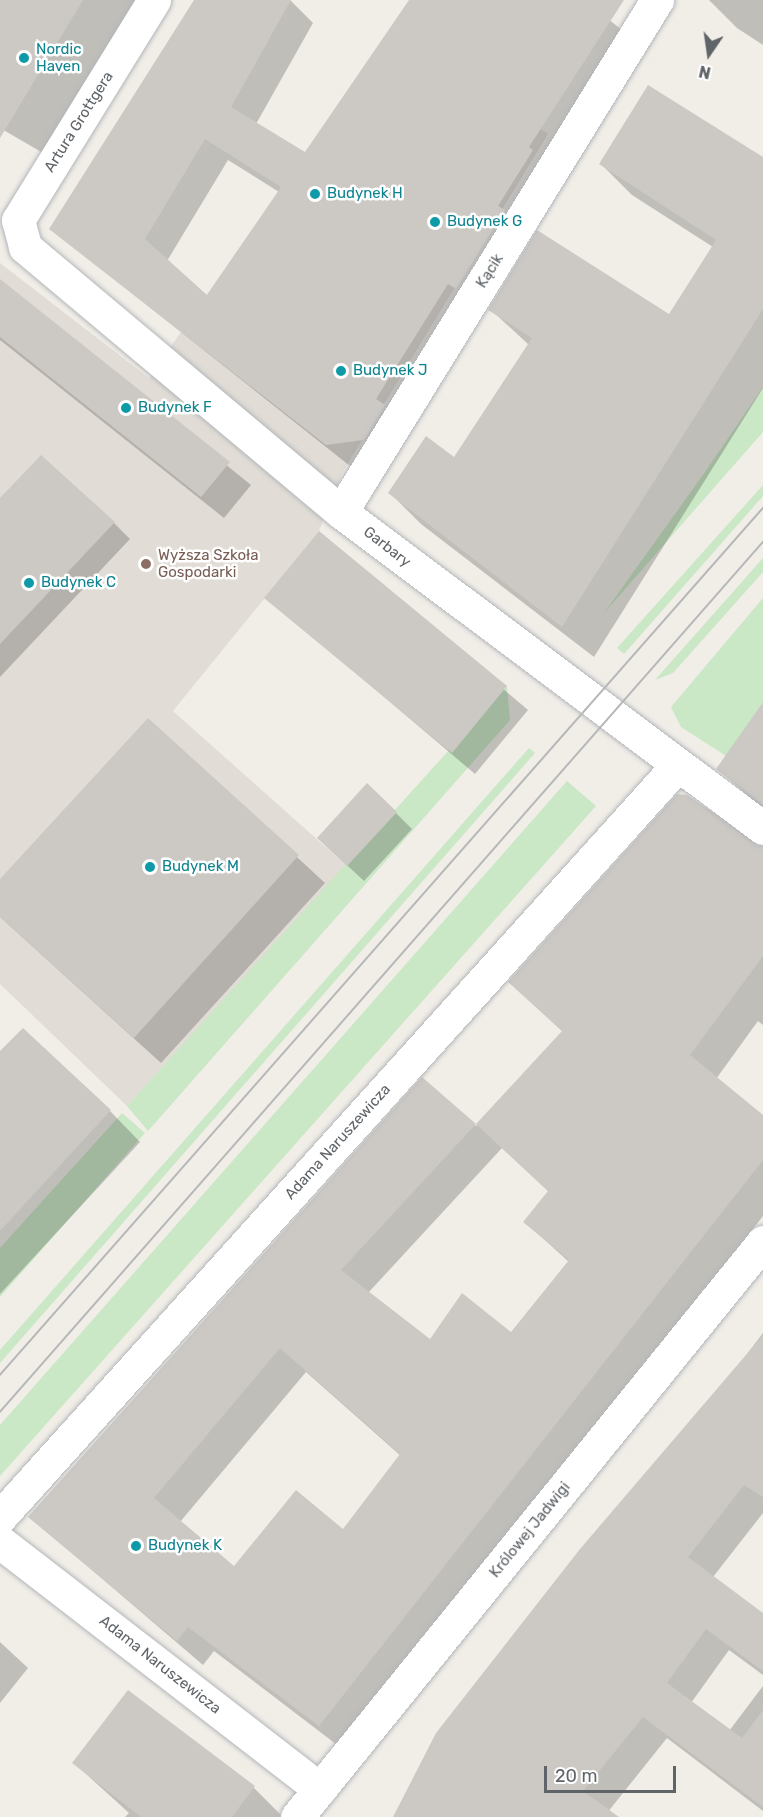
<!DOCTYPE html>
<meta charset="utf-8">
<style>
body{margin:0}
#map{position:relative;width:763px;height:1817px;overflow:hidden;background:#f1eee8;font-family:Rubik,sans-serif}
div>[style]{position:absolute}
.education>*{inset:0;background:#e1ddd6}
.green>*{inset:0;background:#cae7c6}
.shadow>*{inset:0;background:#0003}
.building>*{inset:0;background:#ccc9c5}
.roads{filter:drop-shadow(0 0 2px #b3b6ba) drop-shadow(0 0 2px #b3b6ba)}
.minor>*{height:33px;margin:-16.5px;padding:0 16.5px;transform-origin:16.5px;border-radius:16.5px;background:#fff}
.tertiary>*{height:33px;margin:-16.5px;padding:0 16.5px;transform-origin:16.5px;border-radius:16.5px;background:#fff}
.tram>*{height:1.5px;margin:-0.75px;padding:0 0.75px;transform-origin:0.75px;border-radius:0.75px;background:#b6b7b8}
.dots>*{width:16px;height:16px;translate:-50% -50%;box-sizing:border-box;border:3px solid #fff;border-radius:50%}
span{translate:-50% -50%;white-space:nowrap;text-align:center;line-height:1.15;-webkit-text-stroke:5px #fff;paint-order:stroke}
.culture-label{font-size:15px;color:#0d838f}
.left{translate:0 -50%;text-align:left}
.street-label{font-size:15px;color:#5f6468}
.education-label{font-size:15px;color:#785e54}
.north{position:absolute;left:679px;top:24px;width:60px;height:60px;-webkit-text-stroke:4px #fff;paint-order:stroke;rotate:193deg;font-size:16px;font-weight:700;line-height:24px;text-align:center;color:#5f6468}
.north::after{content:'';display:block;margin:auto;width:21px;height:27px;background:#5f6468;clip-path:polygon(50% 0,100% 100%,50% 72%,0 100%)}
.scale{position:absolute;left:544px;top:1766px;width:132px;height:27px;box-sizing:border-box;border:3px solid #5f6468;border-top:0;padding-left:8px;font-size:18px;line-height:21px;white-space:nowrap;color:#5f6468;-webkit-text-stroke:4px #fff;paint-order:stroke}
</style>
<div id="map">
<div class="education">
<div style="clip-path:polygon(446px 65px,548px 134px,342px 473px,319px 531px,173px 711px,347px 866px,127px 1106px,0 984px,0 263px,149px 378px,346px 94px)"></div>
</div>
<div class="green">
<div style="clip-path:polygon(763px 387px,763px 432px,604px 613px,705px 472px)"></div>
<div style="clip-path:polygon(763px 485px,763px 496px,624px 654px,617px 648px)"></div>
<div style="clip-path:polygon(763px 558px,763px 572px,673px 673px,655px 680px)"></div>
<div style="clip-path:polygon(763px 598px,763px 702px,726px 756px,681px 727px,671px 707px)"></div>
<div style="clip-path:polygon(507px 686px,510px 720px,148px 1131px,127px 1106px)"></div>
<div style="clip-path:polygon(529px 748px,535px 753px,0 1363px,0 1350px)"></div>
<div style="clip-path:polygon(567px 781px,596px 806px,0 1476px,0 1425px)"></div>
<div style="clip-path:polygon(122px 1113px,145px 1133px,0 1297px,0 1248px)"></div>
</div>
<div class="shadow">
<div style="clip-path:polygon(0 0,135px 0,43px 153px,0 128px)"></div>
<div style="clip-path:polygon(evenodd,196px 0,290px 0,313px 23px,256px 124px,306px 154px,410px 0,585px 0,634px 40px,386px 461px,350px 466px,51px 229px,196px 0,228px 160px,279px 192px,207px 297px,167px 261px,228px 160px)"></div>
<div style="clip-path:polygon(709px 0,763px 0,763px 45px,737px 28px)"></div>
<div style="clip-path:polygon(763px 159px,763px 388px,594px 657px,421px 524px,390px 493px,454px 459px,529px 345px,490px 309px,670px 317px,713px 247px,632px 195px,601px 164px)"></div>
<div style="clip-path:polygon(0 281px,251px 485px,224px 518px,0 340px)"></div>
<div style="clip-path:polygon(0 501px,114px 523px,130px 539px,0 677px)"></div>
<div style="clip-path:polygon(319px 533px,528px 710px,475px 774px,266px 597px)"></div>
<div style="clip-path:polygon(763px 705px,763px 809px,718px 769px)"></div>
<div style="clip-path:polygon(148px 720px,325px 883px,161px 1063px,0 917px,0 881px)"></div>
<div style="clip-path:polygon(396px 813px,412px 829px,364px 881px,336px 855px)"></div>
<div style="clip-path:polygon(evenodd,763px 846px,763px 1025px,758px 1021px,716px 1079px,763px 1117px,763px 1216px,345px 1751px,214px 1651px,203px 1665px,30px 1517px,422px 1079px,476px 1126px,563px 1032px,510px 982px,763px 846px,502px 1148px,549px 1192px,525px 1222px,569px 1262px,511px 1334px,431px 1341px,368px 1293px,502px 1148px,763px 846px,306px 1372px,401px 1456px,343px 1531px,234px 1568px,180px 1522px,306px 1372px)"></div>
<div style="clip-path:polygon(0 1054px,110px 1111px,140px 1142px,0 1294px)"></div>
<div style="clip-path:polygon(763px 1333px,763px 1513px,713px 1577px,763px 1614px,763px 1675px,729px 1650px,691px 1703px,729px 1731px,763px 1686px,763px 1811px,667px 1738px,607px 1813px,611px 1817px,394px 1817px)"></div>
<div style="clip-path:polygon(0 1642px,28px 1668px,0 1703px)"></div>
<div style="clip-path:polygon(74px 1763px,254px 1788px,283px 1817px,125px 1817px,129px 1813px)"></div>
</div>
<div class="building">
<div style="clip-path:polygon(0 0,83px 0,0 138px)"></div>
<div style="clip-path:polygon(evenodd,194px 0,291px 0,231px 107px,305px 152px,409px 0,624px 0,529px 147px,533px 150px,498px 206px,505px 210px,456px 289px,448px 284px,376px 399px,385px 405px,364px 440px,326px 445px,49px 229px,194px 0,205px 139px,281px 187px,207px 295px,145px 239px,205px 139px)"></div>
<div style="clip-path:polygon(648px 85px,763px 157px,763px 309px,562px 627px,388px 493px,426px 436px,454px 457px,532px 338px,488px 310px,537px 230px,669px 314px,716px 240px,599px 164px)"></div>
<div style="clip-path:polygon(0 279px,230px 462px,201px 497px,0 337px)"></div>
<div style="clip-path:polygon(41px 455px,115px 522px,0 644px,0 498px)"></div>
<div style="clip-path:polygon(319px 531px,507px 686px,452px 753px,264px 598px)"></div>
<div style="clip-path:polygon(763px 702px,763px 805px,716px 769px)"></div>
<div style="clip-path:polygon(148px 718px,299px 855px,134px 1038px,0 917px,0 879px)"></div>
<div style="clip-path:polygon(367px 783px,397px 812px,347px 866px,317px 838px)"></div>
<div style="clip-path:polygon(evenodd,677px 794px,687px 795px,763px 846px,763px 956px,690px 1055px,763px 1115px,763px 1160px,319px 1726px,188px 1627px,177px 1641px,28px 1517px,422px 1077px,476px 1124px,562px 1031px,508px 982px,677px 794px,476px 1124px,548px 1191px,523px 1222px,569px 1260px,511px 1332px,462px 1293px,430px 1339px,341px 1270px,476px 1124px,677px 794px,280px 1348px,400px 1454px,343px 1529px,296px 1490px,234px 1566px,154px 1498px,280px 1348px)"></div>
<div style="clip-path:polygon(23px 1028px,111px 1110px,0 1231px,0 1051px)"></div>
<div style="clip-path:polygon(763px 1335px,763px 1497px,744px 1485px,688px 1557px,763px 1613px,763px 1671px,706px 1629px,667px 1683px,742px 1738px,763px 1710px,763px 1807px,643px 1717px,583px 1791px,619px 1817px,393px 1817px,436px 1733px,580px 1549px)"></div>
<div style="clip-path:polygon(128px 1690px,255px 1786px,232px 1817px,141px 1817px,72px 1763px)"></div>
</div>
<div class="roads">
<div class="minor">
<div style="left:154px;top:0;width:259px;rotate:121.7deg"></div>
<div style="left:18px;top:220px;width:28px;rotate:75deg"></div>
<div style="left:25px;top:247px;width:412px;rotate:40deg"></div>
<div style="left:341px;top:512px;width:527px;rotate:36.83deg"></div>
<div style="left:341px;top:512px;width:602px;rotate:-58.32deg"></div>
<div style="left:0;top:1517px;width:1010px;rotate:-47.97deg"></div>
<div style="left:0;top:1542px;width:404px;rotate:37.7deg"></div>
</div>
<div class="tertiary">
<div style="left:297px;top:1817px;width:740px;rotate:-50.98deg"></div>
</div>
</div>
<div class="tram">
<div style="left:0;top:1375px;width:1155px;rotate:-48.65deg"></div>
<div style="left:0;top:1412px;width:1157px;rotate:-48.75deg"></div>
</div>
<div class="dots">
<div style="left:24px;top:58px;background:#0f9aa8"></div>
<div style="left:315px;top:194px;background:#0f9aa8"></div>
<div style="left:435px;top:222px;background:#0f9aa8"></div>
<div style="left:341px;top:371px;background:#0f9aa8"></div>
<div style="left:126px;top:408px;background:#0f9aa8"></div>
<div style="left:146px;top:564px;background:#8d6e63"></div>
<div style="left:29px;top:583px;background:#0f9aa8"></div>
<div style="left:150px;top:867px;background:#0f9aa8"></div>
<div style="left:136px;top:1546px;background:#0f9aa8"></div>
</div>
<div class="culture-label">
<span class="left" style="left:36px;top:58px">Nordic<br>Haven</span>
<span class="left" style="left:327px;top:194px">Budynek H</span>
<span class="left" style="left:447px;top:222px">Budynek G</span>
<span class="left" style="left:353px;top:371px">Budynek J</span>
<span class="left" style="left:138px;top:408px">Budynek F</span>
<span class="left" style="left:41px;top:583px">Budynek C</span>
<span class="left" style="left:162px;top:867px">Budynek M</span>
<span class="left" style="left:148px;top:1546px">Budynek K</span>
</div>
<div class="street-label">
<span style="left:79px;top:122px;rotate:-58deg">Artura Grottgera</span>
<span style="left:490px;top:271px;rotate:-58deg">Kącik</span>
<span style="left:387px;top:547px;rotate:38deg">Garbary</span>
<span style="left:338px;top:1142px;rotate:-48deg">Adama Naruszewicza</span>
<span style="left:530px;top:1530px;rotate:-51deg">Królowej Jadwigi</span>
<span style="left:160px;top:1665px;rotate:38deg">Adama Naruszewicza</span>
</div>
<div class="education-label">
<span class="left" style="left:158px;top:564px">Wyższa Szkoła<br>Gospodarki</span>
</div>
<div class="north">N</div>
<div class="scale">20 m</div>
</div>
